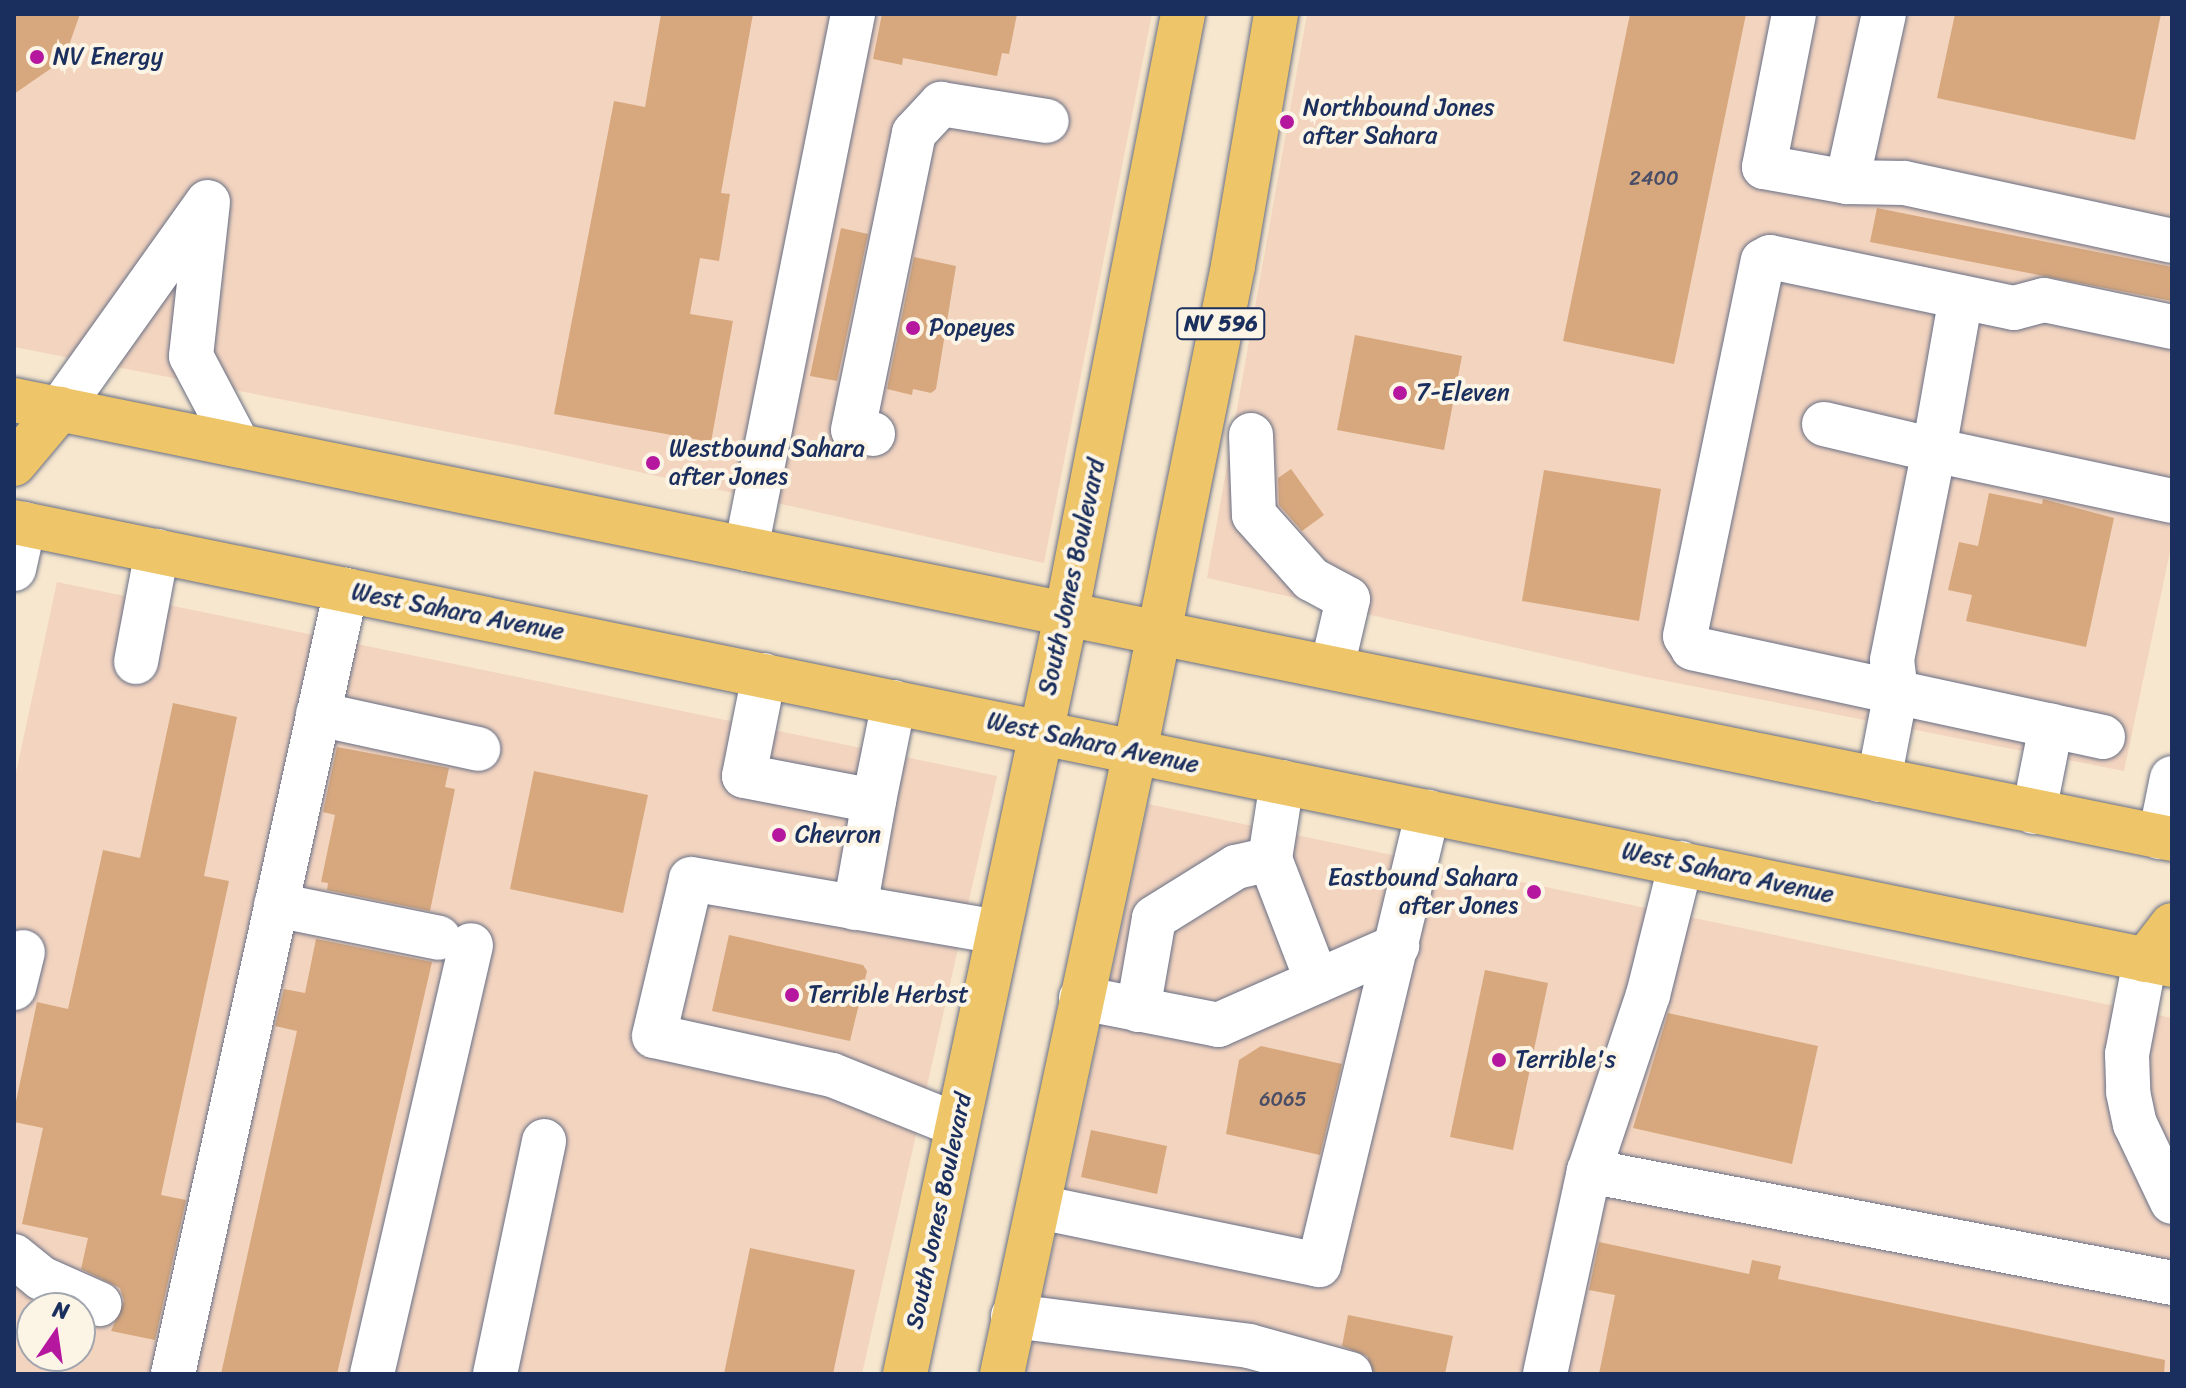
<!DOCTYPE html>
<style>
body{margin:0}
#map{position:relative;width:2186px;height:1388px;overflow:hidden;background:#f7e7ce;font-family:Sriracha,sans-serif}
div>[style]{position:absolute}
.built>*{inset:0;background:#f3d4bf}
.building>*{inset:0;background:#d7a87e}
.roads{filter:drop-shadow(0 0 2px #686f85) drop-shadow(0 0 2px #686f85)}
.minor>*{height:44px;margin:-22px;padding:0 22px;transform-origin:22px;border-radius:22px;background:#fff}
.major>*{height:44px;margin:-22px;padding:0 22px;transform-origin:22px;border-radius:22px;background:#eec569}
.dots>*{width:22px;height:22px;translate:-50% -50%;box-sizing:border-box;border:4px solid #fcf5e5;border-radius:50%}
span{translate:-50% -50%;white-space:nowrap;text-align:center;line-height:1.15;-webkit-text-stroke:8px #fcf5e5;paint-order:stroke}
.number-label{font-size:20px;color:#4a4d66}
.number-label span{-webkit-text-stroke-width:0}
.shield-label span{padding:2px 6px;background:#fcf5e5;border:2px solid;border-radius:6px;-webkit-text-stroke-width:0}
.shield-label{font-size:22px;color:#1b2f5e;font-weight:700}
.poi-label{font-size:24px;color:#1b2f5e}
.left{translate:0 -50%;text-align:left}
.right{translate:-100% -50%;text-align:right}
.street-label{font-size:24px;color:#1b2f5e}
.frame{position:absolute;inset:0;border:16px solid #1b2f5e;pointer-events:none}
.north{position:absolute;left:16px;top:1292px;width:80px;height:80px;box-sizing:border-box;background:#fcf5e5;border:2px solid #a2a6af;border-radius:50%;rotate:13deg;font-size:22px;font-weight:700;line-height:32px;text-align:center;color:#1b2f5e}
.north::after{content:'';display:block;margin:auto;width:28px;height:36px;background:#b5179e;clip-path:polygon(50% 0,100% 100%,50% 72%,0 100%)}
</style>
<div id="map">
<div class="built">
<div style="clip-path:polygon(14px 14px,1152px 14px,1044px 563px,541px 450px,14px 347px)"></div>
<div style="clip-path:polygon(1307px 14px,2172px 14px,2172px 542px,2124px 771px,1646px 677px,1207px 578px)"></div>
<div style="clip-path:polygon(evenodd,57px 582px,997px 776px,862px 1374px,14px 1374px,14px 782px,57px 582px,32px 1308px,80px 1308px,80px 1356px,32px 1356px,32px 1308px)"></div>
<div style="clip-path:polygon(1148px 804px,2172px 1018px,2172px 1374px,1026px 1374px)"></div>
</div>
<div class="building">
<div style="clip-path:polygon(14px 14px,80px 14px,68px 48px,53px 67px,14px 94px)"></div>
<div style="clip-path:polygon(661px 14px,753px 14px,721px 193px,730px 194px,719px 261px,700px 258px,690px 314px,733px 321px,711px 442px,554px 414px,614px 101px,645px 107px)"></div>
<div style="clip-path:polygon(882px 14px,1017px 14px,1009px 54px,1002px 53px,997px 76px,903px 58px,902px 65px,873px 59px)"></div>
<div style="clip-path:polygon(1630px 14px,1746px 14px,1674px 364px,1563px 341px)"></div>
<div style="clip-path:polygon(1955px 14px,2161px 14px,2135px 140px,1937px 98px)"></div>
<div style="clip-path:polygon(1877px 208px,2172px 267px,2172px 301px,1870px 242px)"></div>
<div style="clip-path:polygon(841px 228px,868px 234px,837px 381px,810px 376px)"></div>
<div style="clip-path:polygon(914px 257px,956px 266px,936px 389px,931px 393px,913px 389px,912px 395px,887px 389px)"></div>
<div style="clip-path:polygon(1355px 335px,1462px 356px,1444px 450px,1337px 430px)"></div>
<div style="clip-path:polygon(1291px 469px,1324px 515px,1302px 531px,1279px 505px,1278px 478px)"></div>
<div style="clip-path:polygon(1544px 470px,1661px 489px,1639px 621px,1522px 601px)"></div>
<div style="clip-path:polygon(1989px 493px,2042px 504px,2043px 499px,2114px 518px,2086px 647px,1966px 621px,1972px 595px,1948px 590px,1959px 542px,1978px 546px)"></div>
<div style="clip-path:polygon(173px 703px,237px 717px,204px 876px,229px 881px,161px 1195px,186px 1200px,155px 1340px,111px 1331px,124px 1301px,120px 1288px,81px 1269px,88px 1238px,22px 1224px,43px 1128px,14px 1122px,14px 1111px,37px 1002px,68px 1009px,103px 850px,140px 858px)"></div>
<div style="clip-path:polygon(337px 747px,449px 768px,445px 787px,455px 789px,430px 911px,327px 890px,328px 883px,321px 882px,335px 815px,323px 812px)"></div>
<div style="clip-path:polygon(534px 771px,648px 795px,623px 913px,510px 889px)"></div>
<div style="clip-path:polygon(729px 935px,863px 965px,867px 971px,850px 1041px,712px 1011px)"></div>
<div style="clip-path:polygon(316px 939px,432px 962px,337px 1374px,221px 1374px,297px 1031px,275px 1026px,284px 989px,305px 993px)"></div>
<div style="clip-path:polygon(1485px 970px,1548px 983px,1513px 1150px,1450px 1137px)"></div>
<div style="clip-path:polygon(1668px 1013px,1818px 1046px,1792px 1164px,1633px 1128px)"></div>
<div style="clip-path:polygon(1261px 1046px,1342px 1064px,1320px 1155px,1226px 1134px,1239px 1060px)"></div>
<div style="clip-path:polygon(1091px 1130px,1167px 1146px,1157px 1194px,1081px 1177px)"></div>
<div style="clip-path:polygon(1599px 1242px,1749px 1274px,1752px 1260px,1781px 1266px,1778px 1279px,2165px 1360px,2164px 1374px,1599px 1374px,1615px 1295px,1589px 1290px)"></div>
<div style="clip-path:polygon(750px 1248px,855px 1270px,833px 1374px,724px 1374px)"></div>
<div style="clip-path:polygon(1348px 1315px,1453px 1336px,1445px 1374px,1374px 1374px,1367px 1356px,1342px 1346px)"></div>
</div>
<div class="roads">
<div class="minor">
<div style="left:1794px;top:14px;width:156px;rotate:101.1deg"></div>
<div style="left:1764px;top:167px;width:84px;rotate:10.2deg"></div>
<div style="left:1847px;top:182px;width:57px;rotate:1deg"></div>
<div style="left:1904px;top:183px;width:274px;rotate:12.2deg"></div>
<div style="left:1847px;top:182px;width:172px;rotate:-77.6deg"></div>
<div style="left:208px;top:202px;width:155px;rotate:96.3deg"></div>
<div style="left:191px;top:356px;width:101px;rotate:62.2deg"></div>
<div style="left:60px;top:409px;width:253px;rotate:-54.5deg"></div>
<div style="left:1824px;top:424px;width:113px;rotate:13.3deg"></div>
<div style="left:1934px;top:450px;width:155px;rotate:-80deg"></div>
<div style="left:873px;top:434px;width:20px;rotate:-169deg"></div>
<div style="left:853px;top:430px;width:303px;rotate:-78.4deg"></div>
<div style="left:914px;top:133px;width:40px;rotate:-47deg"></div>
<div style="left:941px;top:104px;width:107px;rotate:9.1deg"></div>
<div style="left:1251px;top:435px;width:80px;rotate:87.9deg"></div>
<div style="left:1254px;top:515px;width:86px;rotate:48.3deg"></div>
<div style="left:1311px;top:579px;width:42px;rotate:28.4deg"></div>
<div style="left:1348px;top:599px;width:70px;rotate:103.2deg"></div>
<div style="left:746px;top:549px;width:546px;rotate:-78.69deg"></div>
<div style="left:14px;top:569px;width:46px;rotate:-77.5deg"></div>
<div style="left:136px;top:662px;width:113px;rotate:-79.3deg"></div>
<div style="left:764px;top:675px;width:103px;rotate:101.2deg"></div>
<div style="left:744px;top:776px;width:132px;rotate:10.9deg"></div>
<div style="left:874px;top:801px;width:101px;rotate:-78.6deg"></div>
<div style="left:318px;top:714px;width:164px;rotate:12.3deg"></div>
<div style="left:2103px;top:737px;width:420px;rotate:-167.8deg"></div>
<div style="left:1693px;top:648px;width:14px;rotate:-124deg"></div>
<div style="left:1685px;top:636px;width:383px;rotate:-78.3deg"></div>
<div style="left:1763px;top:261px;width:8px;rotate:-30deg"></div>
<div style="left:1770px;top:257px;width:249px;rotate:11.8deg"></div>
<div style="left:2014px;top:308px;width:31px;rotate:-15deg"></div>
<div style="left:2044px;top:300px;width:131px;rotate:11.9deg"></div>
<div style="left:1879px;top:780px;width:90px;rotate:-79.1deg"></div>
<div style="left:1896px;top:692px;width:32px;rotate:-97deg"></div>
<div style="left:1892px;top:660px;width:214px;rotate:-78.7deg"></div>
<div style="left:1934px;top:450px;width:243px;rotate:12.1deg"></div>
<div style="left:1282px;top:782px;width:78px;rotate:98.9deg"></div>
<div style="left:1270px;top:859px;width:131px;rotate:68.9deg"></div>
<div style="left:2034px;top:812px;width:88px;rotate:-78.8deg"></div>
<div style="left:2160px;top:837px;width:60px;rotate:-78.5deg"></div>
<div style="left:276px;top:905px;width:166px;rotate:11.4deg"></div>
<div style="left:855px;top:908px;width:109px;rotate:-79.9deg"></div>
<div style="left:2145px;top:960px;width:96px;rotate:100.8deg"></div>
<div style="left:2127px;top:1054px;width:38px;rotate:88deg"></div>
<div style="left:2128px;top:1092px;width:33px;rotate:78deg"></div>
<div style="left:2135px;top:1124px;width:86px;rotate:64.6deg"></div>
<div style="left:14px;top:988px;width:37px;rotate:-76deg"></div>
<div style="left:1081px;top:998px;width:140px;rotate:11.1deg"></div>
<div style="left:1218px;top:1025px;width:196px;rotate:-23.8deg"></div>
<div style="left:1138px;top:1010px;width:93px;rotate:-80.1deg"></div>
<div style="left:1154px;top:918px;width:97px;rotate:-31.9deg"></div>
<div style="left:1236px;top:867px;width:35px;rotate:-13deg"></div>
<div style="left:957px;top:1125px;width:135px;rotate:-158.2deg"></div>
<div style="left:832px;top:1075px;width:182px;rotate:-167.6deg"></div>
<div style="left:654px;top:1036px;width:161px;rotate:-76.7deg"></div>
<div style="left:691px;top:879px;width:311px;rotate:9.8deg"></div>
<div style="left:1589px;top:1171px;width:594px;rotate:10.87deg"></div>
<div style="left:1039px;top:1207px;width:286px;rotate:11.7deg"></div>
<div style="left:1319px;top:1265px;width:466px;rotate:-76.5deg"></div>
<div style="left:14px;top:1256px;width:35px;rotate:39deg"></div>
<div style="left:41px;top:1278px;width:64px;rotate:24.1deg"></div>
<div style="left:1013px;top:1316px;width:238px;rotate:7.2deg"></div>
<div style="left:1249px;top:1346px;width:105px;rotate:15.5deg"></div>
<div style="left:173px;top:1374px;width:803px;rotate:-77.56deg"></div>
<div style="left:372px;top:1374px;width:440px;rotate:-77deg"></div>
<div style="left:495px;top:1374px;width:238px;rotate:-78.1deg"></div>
<div style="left:1545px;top:1374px;width:208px;rotate:-77.8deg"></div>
<div style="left:1589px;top:1171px;width:186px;rotate:-71.5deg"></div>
<div style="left:1648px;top:995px;width:136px;rotate:-76deg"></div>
</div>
<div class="major">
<div style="left:14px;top:400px;width:2202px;rotate:11.5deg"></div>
<div style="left:14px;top:464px;width:72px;rotate:-50.1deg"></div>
<div style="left:14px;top:522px;width:2203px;rotate:11.6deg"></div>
<div style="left:2145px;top:960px;width:44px;rotate:-52.4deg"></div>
<div style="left:905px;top:1374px;width:780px;rotate:-78.01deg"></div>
<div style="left:1067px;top:611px;width:608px;rotate:-79deg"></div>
<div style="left:1002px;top:1374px;width:636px;rotate:-77.93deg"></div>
<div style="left:1135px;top:752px;width:496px;rotate:-78.6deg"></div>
<div style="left:1233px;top:266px;width:256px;rotate:-80.3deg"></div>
</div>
</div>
<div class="dots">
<div style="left:37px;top:57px;background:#b5179e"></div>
<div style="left:1287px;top:122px;background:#b5179e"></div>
<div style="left:913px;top:328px;background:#b5179e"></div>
<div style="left:1400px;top:393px;background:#b5179e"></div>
<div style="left:653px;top:463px;background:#b5179e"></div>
<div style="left:779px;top:835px;background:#b5179e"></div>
<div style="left:1534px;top:892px;background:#b5179e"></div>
<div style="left:792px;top:995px;background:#b5179e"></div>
<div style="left:1499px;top:1060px;background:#b5179e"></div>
</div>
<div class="number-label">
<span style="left:1654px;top:178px">2400</span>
<span style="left:1283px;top:1099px">6065</span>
</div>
<div class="shield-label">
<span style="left:1221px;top:324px">NV 596</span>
</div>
<div class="poi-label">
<span class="left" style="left:53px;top:57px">NV Energy</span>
<span class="left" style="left:1303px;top:122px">Northbound Jones<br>after Sahara</span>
<span class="left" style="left:929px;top:328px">Popeyes</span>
<span class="left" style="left:1416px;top:393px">7-Eleven</span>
<span class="left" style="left:669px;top:463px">Westbound Sahara<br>after Jones</span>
<span class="left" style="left:795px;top:835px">Chevron</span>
<span class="right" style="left:1518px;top:892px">Eastbound Sahara<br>after Jones</span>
<span class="left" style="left:808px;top:995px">Terrible Herbst</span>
<span class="left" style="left:1515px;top:1060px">Terrible's</span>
</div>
<div class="street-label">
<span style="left:1072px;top:577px;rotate:-78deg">South Jones Boulevard</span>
<span style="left:458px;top:612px;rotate:11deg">West Sahara Avenue</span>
<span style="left:1093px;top:743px;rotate:12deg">West Sahara Avenue</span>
<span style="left:1728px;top:873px;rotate:12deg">West Sahara Avenue</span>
<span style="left:939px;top:1211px;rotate:-78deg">South Jones Boulevard</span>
</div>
<div class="frame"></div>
<div class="north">N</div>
</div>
